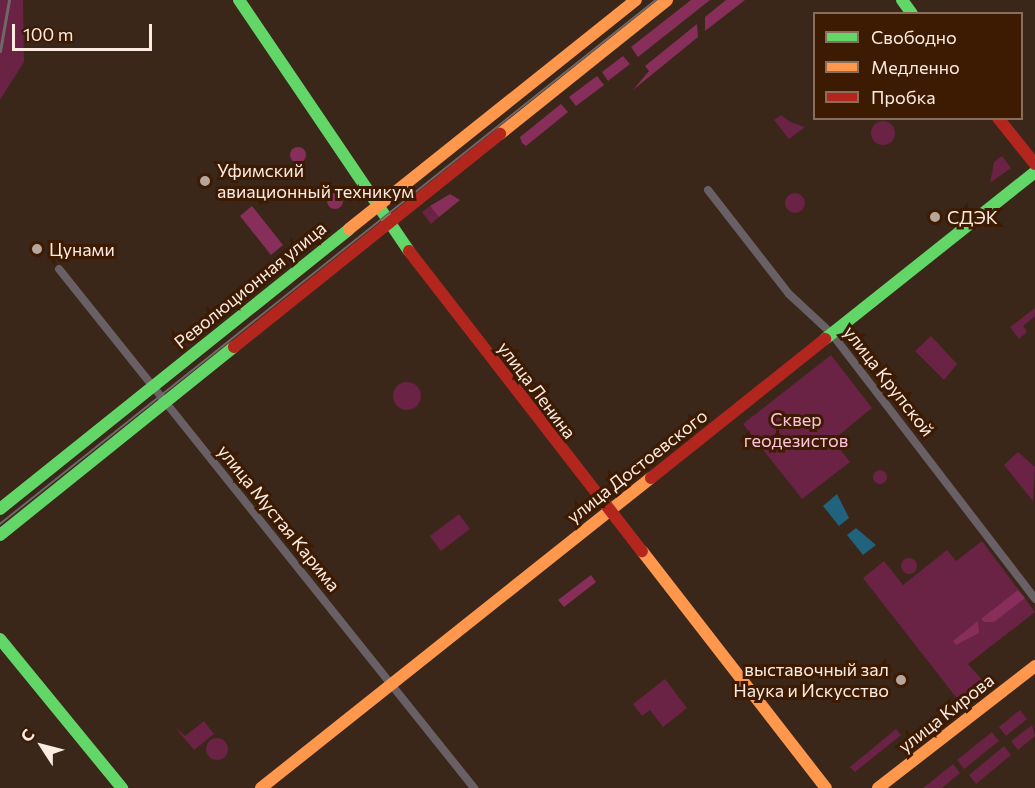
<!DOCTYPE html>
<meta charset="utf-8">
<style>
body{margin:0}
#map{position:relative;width:1035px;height:788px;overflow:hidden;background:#3a271a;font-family:Commissioner,sans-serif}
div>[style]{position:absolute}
.green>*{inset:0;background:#6a2245}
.round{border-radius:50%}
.forest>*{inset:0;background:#872f5a}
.water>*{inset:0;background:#21627d}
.street>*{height:8px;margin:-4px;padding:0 4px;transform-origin:4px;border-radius:4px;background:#696065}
.fast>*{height:12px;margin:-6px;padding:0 6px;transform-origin:6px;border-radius:6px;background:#63d668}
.slow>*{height:12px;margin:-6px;padding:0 6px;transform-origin:6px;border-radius:6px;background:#ff974d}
.jam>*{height:12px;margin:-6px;padding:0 6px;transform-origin:6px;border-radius:6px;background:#b3261e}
.tram>*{height:1.5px;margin:-0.75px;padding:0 0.75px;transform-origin:0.75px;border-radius:0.75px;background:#706768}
.rail>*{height:3px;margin:-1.5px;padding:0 1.5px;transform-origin:1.5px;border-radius:1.5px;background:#706768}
.dots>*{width:16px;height:16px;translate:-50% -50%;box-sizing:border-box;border:3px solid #3d1a02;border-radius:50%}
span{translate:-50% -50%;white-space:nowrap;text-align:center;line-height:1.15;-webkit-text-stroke:6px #3d1a02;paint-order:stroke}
.poi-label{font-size:18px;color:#fbebe2}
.left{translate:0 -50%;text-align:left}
.right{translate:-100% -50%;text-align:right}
.street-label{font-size:18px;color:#fbebe2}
.park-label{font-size:18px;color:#fbc4db}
.legend{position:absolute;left:813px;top:12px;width:210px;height:108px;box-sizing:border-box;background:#3d1a02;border:2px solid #896e5c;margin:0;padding:8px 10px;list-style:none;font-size:18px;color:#fbebe2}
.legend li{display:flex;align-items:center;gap:12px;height:30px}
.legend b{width:30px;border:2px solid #896e5c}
.north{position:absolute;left:12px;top:716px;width:60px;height:60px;-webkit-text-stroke:4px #3d1a02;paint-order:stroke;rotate:306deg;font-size:16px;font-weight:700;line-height:24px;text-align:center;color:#fbebe2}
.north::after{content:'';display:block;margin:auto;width:21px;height:27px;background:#fbebe2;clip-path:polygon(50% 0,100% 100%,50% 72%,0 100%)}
.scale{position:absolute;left:12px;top:24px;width:140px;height:27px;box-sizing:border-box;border:3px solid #fbebe2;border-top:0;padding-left:8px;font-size:18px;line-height:21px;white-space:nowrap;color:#fbebe2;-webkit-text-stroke:4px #3d1a02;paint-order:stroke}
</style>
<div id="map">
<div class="green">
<div style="clip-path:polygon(0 0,23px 0,24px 62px,0 100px)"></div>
<div style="clip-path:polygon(781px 115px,790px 122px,805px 127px,789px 139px,774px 120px)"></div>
<div class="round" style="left:871px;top:121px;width:24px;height:24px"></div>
<div style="clip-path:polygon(1002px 156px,1011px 168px,990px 183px,994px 162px)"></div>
<div class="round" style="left:785px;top:193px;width:20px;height:20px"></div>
<div style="clip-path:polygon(430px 206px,439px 217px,431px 224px,422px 212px)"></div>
<div style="clip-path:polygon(1035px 308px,1035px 316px,1023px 326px,1027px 332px,1019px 339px,1010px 327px)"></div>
<div style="clip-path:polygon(931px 336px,957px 364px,944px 380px,915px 351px)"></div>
<div style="clip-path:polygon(831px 355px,872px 408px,833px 440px,850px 462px,802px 499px,743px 424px)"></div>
<div class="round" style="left:393px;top:382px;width:28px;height:28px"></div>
<div style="clip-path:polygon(1018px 452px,1035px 467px,1033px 501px,1004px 465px)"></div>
<div class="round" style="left:873px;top:470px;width:14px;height:14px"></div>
<div style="clip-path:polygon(459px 514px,470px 529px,441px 551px,430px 536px)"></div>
<div style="clip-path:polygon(982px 541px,1035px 612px,968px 664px,983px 681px,959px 701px,863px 578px,884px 561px,903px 585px,947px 550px,956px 561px)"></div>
<div class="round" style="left:901px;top:558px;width:16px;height:16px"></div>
<div style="clip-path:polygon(665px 679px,687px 708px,663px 727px,650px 710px,642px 716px,633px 704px)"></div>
<div style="clip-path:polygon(1020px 710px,1027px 719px,1006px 736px,999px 727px)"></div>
<div style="clip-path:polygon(204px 721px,214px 734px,194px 750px,174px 726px,185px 736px)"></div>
<div style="clip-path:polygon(1032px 725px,1035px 736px,1018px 750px,1011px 741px)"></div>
<div style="clip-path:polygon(896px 729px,901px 735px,855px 772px,850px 767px)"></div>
<div style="clip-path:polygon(992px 732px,999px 741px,964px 769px,957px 760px)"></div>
<div class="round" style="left:206px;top:738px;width:22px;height:22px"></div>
<div style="clip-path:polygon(1004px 746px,1011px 755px,976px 784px,969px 775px)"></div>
<div style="clip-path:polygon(953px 764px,960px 773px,942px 788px,923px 788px)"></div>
</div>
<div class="forest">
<div style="clip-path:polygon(691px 0,710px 0,638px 57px,631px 47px)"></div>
<div style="clip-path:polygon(726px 0,745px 0,705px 31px,705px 17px)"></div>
<div style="clip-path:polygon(697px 24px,698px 37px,633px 90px,649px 71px,645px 66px)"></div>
<div style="clip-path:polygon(623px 56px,630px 64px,608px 81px,602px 72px)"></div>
<div style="clip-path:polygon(597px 76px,604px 85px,576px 106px,569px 97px)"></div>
<div style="clip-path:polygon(561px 104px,568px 112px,526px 146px,522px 143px,520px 137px)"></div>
<div class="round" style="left:290px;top:147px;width:16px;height:16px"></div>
<div class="round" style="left:327px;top:193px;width:16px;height:16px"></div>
<div style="clip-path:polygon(450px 194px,460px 200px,439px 217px,430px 206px)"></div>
<div style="clip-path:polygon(252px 206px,283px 245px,271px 255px,240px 216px)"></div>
<div style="clip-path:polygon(591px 575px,596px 582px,564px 607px,558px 600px)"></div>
<div style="clip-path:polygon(1018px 590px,1025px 598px,994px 622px,984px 622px,981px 619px)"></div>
<div style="clip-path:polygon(978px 621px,979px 633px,956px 645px,953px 641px)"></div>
</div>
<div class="water">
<div style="clip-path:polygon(837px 494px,849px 518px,839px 526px,823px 506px)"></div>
<div style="clip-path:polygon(856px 528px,876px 545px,863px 555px,847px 535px)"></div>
</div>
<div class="street">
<div style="left:708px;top:190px;width:132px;rotate:52.1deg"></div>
<div style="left:789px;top:294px;width:59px;rotate:42.9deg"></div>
<div style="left:832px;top:334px;width:334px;rotate:52.5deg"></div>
<div style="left:59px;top:269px;width:665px;rotate:51.35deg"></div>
</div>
<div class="fast">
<div style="left:239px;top:0;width:303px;rotate:55.9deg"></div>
<div style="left:902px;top:0;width:17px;rotate:54deg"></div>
<div style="left:825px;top:339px;width:268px;rotate:-38.5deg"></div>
<div style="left:0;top:509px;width:447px;rotate:-38.7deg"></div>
<div style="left:0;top:535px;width:300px;rotate:-38.8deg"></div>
<div style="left:0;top:639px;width:193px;rotate:50.7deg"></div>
</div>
<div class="slow">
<div style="left:500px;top:134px;width:214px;rotate:-38.7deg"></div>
<div style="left:349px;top:229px;width:367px;rotate:-38.6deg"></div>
<div style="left:642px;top:551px;width:300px;rotate:52.2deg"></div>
<div style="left:261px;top:788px;width:498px;rotate:-38.5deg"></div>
<div style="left:878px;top:788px;width:199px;rotate:-37.8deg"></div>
</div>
<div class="jam">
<div style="left:998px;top:118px;width:59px;rotate:51.2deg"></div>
<div style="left:409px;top:251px;width:380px;rotate:52.2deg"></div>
<div style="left:234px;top:347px;width:341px;rotate:-38.7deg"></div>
<div style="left:651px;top:478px;width:223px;rotate:-38.6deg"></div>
</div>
<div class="tram">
<div style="left:0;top:524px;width:840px;rotate:-38.62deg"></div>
</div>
<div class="rail">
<div style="left:0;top:51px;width:52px;rotate:-80deg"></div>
</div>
<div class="dots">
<div style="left:205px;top:181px;background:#b7a69c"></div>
<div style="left:935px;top:217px;background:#b7a69c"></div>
<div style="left:37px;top:249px;background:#b7a69c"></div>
<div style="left:901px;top:680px;background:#b7a69c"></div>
</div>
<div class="poi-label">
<span class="left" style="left:217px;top:181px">Уфимский<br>авиационный техникум</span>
<span class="left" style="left:947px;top:217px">СДЭК</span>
<span class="left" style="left:49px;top:249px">Цунами</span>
<span class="right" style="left:889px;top:680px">выставочный зал<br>Наука и Искусство</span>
</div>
<div class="street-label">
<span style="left:250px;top:285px;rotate:-39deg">Революционная улица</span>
<span style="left:889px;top:381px;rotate:52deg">улица Крупской</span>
<span style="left:537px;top:390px;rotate:53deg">улица Ленина</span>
<span style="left:637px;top:466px;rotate:-38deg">улица Достоевского</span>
<span style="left:279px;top:518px;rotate:51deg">улица Мустая Карима</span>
<span style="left:946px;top:713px;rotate:-38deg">улица Кирова</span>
</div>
<div class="park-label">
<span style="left:796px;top:430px">Сквер<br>геодезистов</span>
</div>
<ul class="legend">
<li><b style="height:8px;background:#63d668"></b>Свободно</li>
<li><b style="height:8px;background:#ff974d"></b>Медленно</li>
<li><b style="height:8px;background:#b3261e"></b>Пробка</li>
</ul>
<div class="north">С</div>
<div class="scale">100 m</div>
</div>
